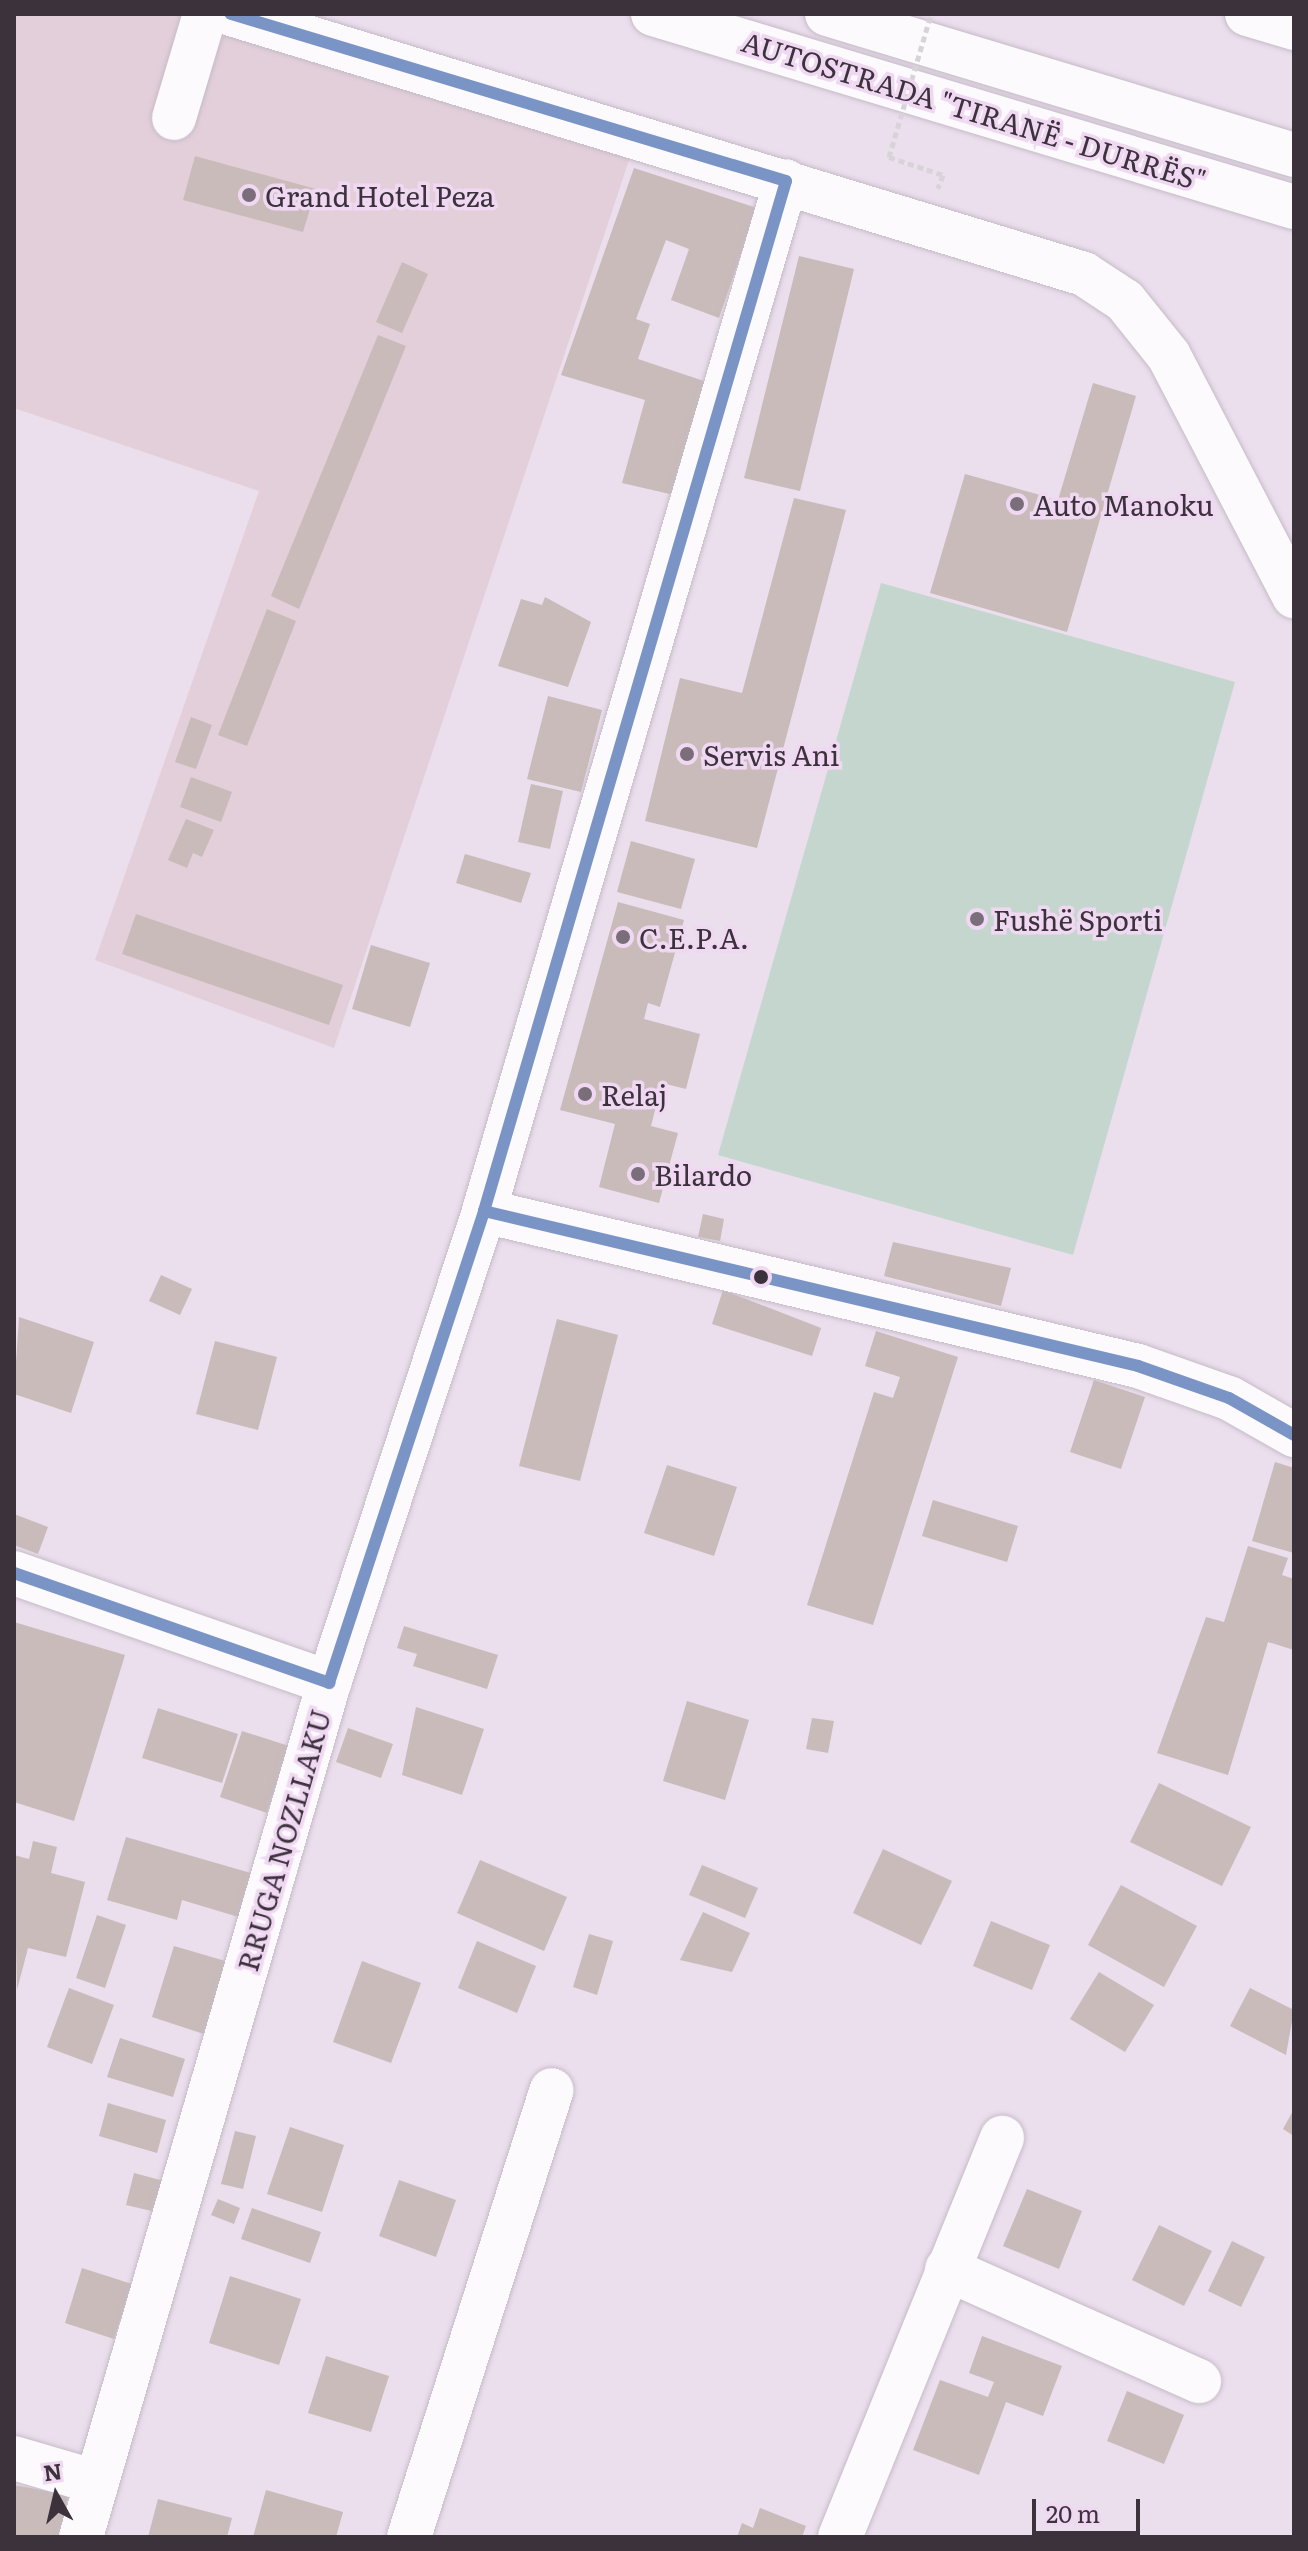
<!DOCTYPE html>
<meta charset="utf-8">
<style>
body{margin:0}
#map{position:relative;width:1308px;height:2551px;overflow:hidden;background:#ebdeed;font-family:Literata,serif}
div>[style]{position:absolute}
.commercial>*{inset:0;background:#e3cfda}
.green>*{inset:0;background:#c5d6ce}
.building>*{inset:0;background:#c9bbb9}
.path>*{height:5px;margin-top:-2.5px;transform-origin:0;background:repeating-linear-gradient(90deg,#d7d3d8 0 6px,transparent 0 10px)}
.roads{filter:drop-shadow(0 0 2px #c5bbc7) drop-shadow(0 0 2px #c5bbc7)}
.minor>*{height:44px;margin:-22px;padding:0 22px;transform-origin:22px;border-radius:22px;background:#fcfafc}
.major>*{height:44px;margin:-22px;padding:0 22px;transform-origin:22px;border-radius:22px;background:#fcfafc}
.highway>*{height:44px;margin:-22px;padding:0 22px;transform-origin:22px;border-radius:22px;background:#fcfafc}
.path-bridge>*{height:5px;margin-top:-2.5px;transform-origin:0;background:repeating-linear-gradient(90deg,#d7d3d8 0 6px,transparent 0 10px)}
.bus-1>*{height:12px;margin:-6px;padding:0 6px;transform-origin:6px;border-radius:6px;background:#7a95c5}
.dots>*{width:22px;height:22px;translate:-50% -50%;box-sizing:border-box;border:4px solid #f0d8f3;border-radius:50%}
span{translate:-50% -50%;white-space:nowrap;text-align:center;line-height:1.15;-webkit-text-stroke:7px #f0d8f3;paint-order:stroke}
.street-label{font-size:28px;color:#3b323c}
.poi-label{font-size:28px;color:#3b323c}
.left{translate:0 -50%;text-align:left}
.frame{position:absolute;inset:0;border:16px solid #3b323c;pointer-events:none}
.north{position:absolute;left:16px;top:2455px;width:80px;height:80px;-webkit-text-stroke:6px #f0d8f3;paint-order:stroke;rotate:352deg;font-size:22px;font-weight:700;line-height:32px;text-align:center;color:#3b323c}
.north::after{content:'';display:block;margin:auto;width:28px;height:36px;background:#3b323c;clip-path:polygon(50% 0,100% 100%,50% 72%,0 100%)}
.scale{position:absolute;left:1032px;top:2499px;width:108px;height:36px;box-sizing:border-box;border:4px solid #3b323c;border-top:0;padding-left:10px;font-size:24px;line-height:28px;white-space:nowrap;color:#3b323c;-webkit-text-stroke:6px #f0d8f3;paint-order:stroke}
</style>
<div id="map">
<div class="commercial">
<div style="clip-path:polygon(14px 14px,231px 14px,637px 136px,334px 1048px,95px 960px,259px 491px,14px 408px)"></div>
</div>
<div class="green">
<div style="clip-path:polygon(881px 583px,1235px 682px,1073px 1255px,718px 1155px)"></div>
</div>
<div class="building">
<div style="clip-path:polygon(195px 156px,316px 189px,303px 232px,183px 200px)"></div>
<div style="clip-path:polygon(634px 168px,757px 208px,719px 318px,671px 300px,689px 249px,666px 240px,636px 319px,650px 324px,638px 359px,707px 382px,674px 495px,622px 483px,645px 400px,561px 375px)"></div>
<div style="clip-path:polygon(799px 256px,854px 269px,800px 491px,744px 478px)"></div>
<div style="clip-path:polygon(402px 262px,428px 274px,402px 333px,376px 322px)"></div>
<div style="clip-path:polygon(378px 335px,406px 346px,299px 609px,271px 596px)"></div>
<div style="clip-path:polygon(1093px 383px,1136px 396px,1067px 632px,930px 593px,965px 474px,1058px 500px)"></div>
<div style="clip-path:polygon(794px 498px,846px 510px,757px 848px,645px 821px,680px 678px,742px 693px)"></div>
<div style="clip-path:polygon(545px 597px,591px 622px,568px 687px,498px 666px,521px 599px,542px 605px)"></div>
<div style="clip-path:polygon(267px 609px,296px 621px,247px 746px,218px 735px)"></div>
<div style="clip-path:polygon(548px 696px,602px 710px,581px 792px,527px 779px)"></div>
<div style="clip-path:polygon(191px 717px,212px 725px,196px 769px,175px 762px)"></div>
<div style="clip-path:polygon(191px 777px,232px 792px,221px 822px,180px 807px)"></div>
<div style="clip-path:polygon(531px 784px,563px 791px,550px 849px,518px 842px)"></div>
<div style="clip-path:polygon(186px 819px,214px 830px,202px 857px,193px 853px,187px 868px,168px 860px)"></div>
<div style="clip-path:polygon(631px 841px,695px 859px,681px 909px,617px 892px)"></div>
<div style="clip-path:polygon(465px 854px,531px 873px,521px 903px,456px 883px)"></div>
<div style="clip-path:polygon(618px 902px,684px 920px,660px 1007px,648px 1003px,644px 1019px,700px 1034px,686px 1089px,662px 1083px,651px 1126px,678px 1133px,659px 1203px,599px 1187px,615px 1124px,560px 1110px)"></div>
<div style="clip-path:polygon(136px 914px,343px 985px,329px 1025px,122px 954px)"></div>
<div style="clip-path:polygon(371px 945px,430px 963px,410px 1027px,352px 1009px)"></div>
<div style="clip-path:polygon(703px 1214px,724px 1219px,720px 1241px,698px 1237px)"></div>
<div style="clip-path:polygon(893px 1242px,1011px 1268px,1001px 1306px,884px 1276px)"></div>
<div style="clip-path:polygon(161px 1275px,192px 1289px,180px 1315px,149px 1301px)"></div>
<div style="clip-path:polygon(723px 1290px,821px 1328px,812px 1356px,712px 1324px)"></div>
<div style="clip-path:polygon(19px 1317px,94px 1342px,71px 1413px,14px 1394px)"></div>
<div style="clip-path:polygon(557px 1319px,618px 1335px,580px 1481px,519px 1466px)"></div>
<div style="clip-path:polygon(876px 1331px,958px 1357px,873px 1625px,807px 1605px,874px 1392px,893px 1398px,900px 1377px,865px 1366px)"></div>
<div style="clip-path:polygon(215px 1341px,277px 1357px,258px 1430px,196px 1414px)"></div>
<div style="clip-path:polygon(1094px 1380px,1145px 1397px,1121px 1469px,1070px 1452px)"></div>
<div style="clip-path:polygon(1275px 1462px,1294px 1468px,1294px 1553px,1252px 1541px)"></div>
<div style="clip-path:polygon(667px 1465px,737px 1487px,714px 1556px,644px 1533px)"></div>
<div style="clip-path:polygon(933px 1500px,1018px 1526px,1007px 1562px,922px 1536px)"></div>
<div style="clip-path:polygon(14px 1514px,48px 1527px,38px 1554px,14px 1545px)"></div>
<div style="clip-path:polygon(1248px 1546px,1288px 1558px,1282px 1575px,1294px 1579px,1294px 1650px,1268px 1642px,1228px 1775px,1157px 1753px,1206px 1617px,1224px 1622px)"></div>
<div style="clip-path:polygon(14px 1622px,125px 1655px,74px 1821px,14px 1802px)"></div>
<div style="clip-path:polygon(404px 1626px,498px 1655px,487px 1689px,413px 1666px,417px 1654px,397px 1648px)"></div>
<div style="clip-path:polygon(687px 1701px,749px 1720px,725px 1800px,663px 1781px)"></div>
<div style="clip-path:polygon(416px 1707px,484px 1729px,462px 1795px,402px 1775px)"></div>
<div style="clip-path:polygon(158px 1708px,238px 1734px,222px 1783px,142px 1758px)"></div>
<div style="clip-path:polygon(812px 1718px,834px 1721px,828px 1753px,806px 1749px)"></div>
<div style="clip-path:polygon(348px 1728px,393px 1744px,381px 1778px,336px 1762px)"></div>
<div style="clip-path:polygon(242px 1731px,289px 1746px,267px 1813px,220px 1797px)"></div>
<div style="clip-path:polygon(1159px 1783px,1251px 1827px,1222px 1886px,1130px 1842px)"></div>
<div style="clip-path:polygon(126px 1837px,258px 1875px,245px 1919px,182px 1900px,177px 1920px,107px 1900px)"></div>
<div style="clip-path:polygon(33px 1841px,57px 1847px,51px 1873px,85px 1882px,66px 1957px,28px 1948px,17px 1990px,14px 1855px,29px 1859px)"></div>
<div style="clip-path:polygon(883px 1849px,952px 1881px,921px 1945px,853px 1913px)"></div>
<div style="clip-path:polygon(480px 1860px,567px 1897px,544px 1951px,457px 1913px)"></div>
<div style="clip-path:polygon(702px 1865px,758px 1888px,745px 1918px,689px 1895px)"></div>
<div style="clip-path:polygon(1121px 1885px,1197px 1926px,1164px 1987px,1088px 1945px)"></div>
<div style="clip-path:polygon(703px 1912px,750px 1933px,732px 1972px,680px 1960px)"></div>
<div style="clip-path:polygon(97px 1915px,126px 1925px,105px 1988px,76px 1978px)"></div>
<div style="clip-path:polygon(991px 1921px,1050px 1945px,1032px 1990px,973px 1966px)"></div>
<div style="clip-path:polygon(589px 1934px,613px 1941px,597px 1995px,573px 1987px)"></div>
<div style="clip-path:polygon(477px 1941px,536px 1966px,517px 2013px,458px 1988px)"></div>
<div style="clip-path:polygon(174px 1946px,239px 1965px,216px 2038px,152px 2017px)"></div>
<div style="clip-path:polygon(362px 1961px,421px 1983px,391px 2063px,333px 2042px)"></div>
<div style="clip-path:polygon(1099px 1972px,1154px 2005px,1125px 2052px,1070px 2019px)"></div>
<div style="clip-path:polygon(69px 1988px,114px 2005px,92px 2064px,47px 2047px)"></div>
<div style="clip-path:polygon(1250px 1988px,1294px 2010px,1286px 2055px,1230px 2026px)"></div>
<div style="clip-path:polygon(120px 2038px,185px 2059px,173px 2097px,107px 2077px)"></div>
<div style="clip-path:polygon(108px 2103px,166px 2120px,157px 2153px,99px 2136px)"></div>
<div style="clip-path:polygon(1294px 2109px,1294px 2136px,1283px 2129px)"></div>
<div style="clip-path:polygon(290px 2127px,344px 2145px,322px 2212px,267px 2194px)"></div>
<div style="clip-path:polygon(235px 2131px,256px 2136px,243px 2189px,221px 2184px)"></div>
<div style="clip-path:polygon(134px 2173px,164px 2181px,156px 2212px,126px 2205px)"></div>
<div style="clip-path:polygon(399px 2180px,456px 2200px,436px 2257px,379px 2236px)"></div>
<div style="clip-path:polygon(1027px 2189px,1082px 2211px,1059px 2269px,1003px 2246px)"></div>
<div style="clip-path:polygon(218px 2199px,240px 2208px,234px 2224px,211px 2215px)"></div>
<div style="clip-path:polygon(252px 2208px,321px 2232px,310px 2263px,241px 2239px)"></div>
<div style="clip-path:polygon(1159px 2225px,1212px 2251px,1184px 2306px,1132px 2280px)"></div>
<div style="clip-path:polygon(1232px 2241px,1265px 2257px,1241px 2307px,1208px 2291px)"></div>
<div style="clip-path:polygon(82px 2268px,132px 2284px,114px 2339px,65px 2323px)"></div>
<div style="clip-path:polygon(230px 2276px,301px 2299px,279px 2365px,209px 2343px)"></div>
<div style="clip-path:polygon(982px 2336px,1062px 2366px,1043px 2416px,1006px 2402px,979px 2475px,913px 2450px,940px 2380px,988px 2397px,994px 2382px,969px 2373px)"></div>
<div style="clip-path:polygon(326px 2356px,389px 2376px,371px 2432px,308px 2413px)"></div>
<div style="clip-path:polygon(1127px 2391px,1184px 2415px,1164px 2464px,1107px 2441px)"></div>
<div style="clip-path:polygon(14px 2485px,68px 2495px,60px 2537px,14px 2537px)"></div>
<div style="clip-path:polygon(266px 2490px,343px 2512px,336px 2537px,253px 2537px)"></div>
<div style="clip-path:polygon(158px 2499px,232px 2518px,227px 2537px,148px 2537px)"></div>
<div style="clip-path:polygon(760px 2508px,806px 2526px,802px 2537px,737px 2537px,742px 2523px,753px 2528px)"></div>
</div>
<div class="path">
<div style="left:889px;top:157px;width:57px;rotate:18.4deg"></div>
<div style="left:943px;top:175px;width:14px;rotate:111deg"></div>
</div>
<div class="roads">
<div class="minor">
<div style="left:174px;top:118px;width:109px;rotate:-73.4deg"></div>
<div style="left:484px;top:1211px;width:672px;rotate:13.33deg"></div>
<div style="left:1138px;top:1366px;width:96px;rotate:19.4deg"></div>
<div style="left:1229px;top:1398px;width:75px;rotate:29.6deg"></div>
<div style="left:14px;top:1573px;width:334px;rotate:19.2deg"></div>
<div style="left:947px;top:2269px;width:276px;rotate:24deg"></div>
<div style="left:14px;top:2458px;width:85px;rotate:16.3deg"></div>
<div style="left:81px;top:2537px;width:889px;rotate:-73.81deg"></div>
<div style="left:329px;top:1683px;width:497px;rotate:-71.8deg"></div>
<div style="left:484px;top:1211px;width:1073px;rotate:-73.66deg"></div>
<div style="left:409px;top:2537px;width:469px;rotate:-72.3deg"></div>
<div style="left:840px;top:2537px;width:431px;rotate:-67.9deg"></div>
</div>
<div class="major">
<div style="left:231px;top:14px;width:892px;rotate:16.95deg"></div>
<div style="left:1084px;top:274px;width:49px;rotate:33.4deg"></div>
<div style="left:1125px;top:301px;width:70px;rotate:51.3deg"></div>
<div style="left:1169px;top:356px;width:271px;rotate:62.5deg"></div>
<div style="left:1247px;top:14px;width:49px;rotate:16.6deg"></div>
</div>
<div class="highway">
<div style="left:653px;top:14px;width:669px;rotate:16.76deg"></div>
<div style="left:827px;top:14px;width:488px;rotate:16.8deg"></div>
</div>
</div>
<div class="path-bridge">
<div style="left:889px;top:157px;width:149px;rotate:-73.6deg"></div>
</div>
<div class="bus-1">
<div style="left:484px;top:1211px;width:672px;rotate:13.33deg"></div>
<div style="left:1138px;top:1366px;width:96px;rotate:19.4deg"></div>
<div style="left:1229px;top:1398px;width:75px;rotate:29.6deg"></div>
<div style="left:14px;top:1573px;width:334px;rotate:19.2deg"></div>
<div style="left:329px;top:1683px;width:497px;rotate:-71.8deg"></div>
<div style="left:484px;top:1211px;width:1073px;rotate:-73.66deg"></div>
<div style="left:786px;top:181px;width:580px;rotate:-163.25deg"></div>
</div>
<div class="dots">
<div style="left:249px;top:195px;background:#796e7a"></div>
<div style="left:1017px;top:504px;background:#796e7a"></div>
<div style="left:687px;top:754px;background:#796e7a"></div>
<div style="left:977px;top:919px;background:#796e7a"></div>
<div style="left:623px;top:937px;background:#796e7a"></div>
<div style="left:585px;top:1094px;background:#796e7a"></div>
<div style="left:638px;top:1174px;background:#796e7a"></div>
<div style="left:761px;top:1277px;background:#3b323c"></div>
</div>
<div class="street-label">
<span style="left:974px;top:110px;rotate:17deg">AUTOSTRADA "TIRANË - DURRËS"</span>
<span style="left:283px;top:1840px;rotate:-74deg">RRUGA NOZLLAKU</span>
</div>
<div class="poi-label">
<span class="left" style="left:265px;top:195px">Grand Hotel Peza</span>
<span class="left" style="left:1033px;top:504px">Auto Manoku</span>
<span class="left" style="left:703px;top:754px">Servis Ani</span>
<span class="left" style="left:993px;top:919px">Fushë Sporti</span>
<span class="left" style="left:639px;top:937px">C.E.P.A.</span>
<span class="left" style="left:601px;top:1094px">Relaj</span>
<span class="left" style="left:654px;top:1174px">Bilardo</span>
</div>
<div class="frame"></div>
<div class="north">N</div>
<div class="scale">20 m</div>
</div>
